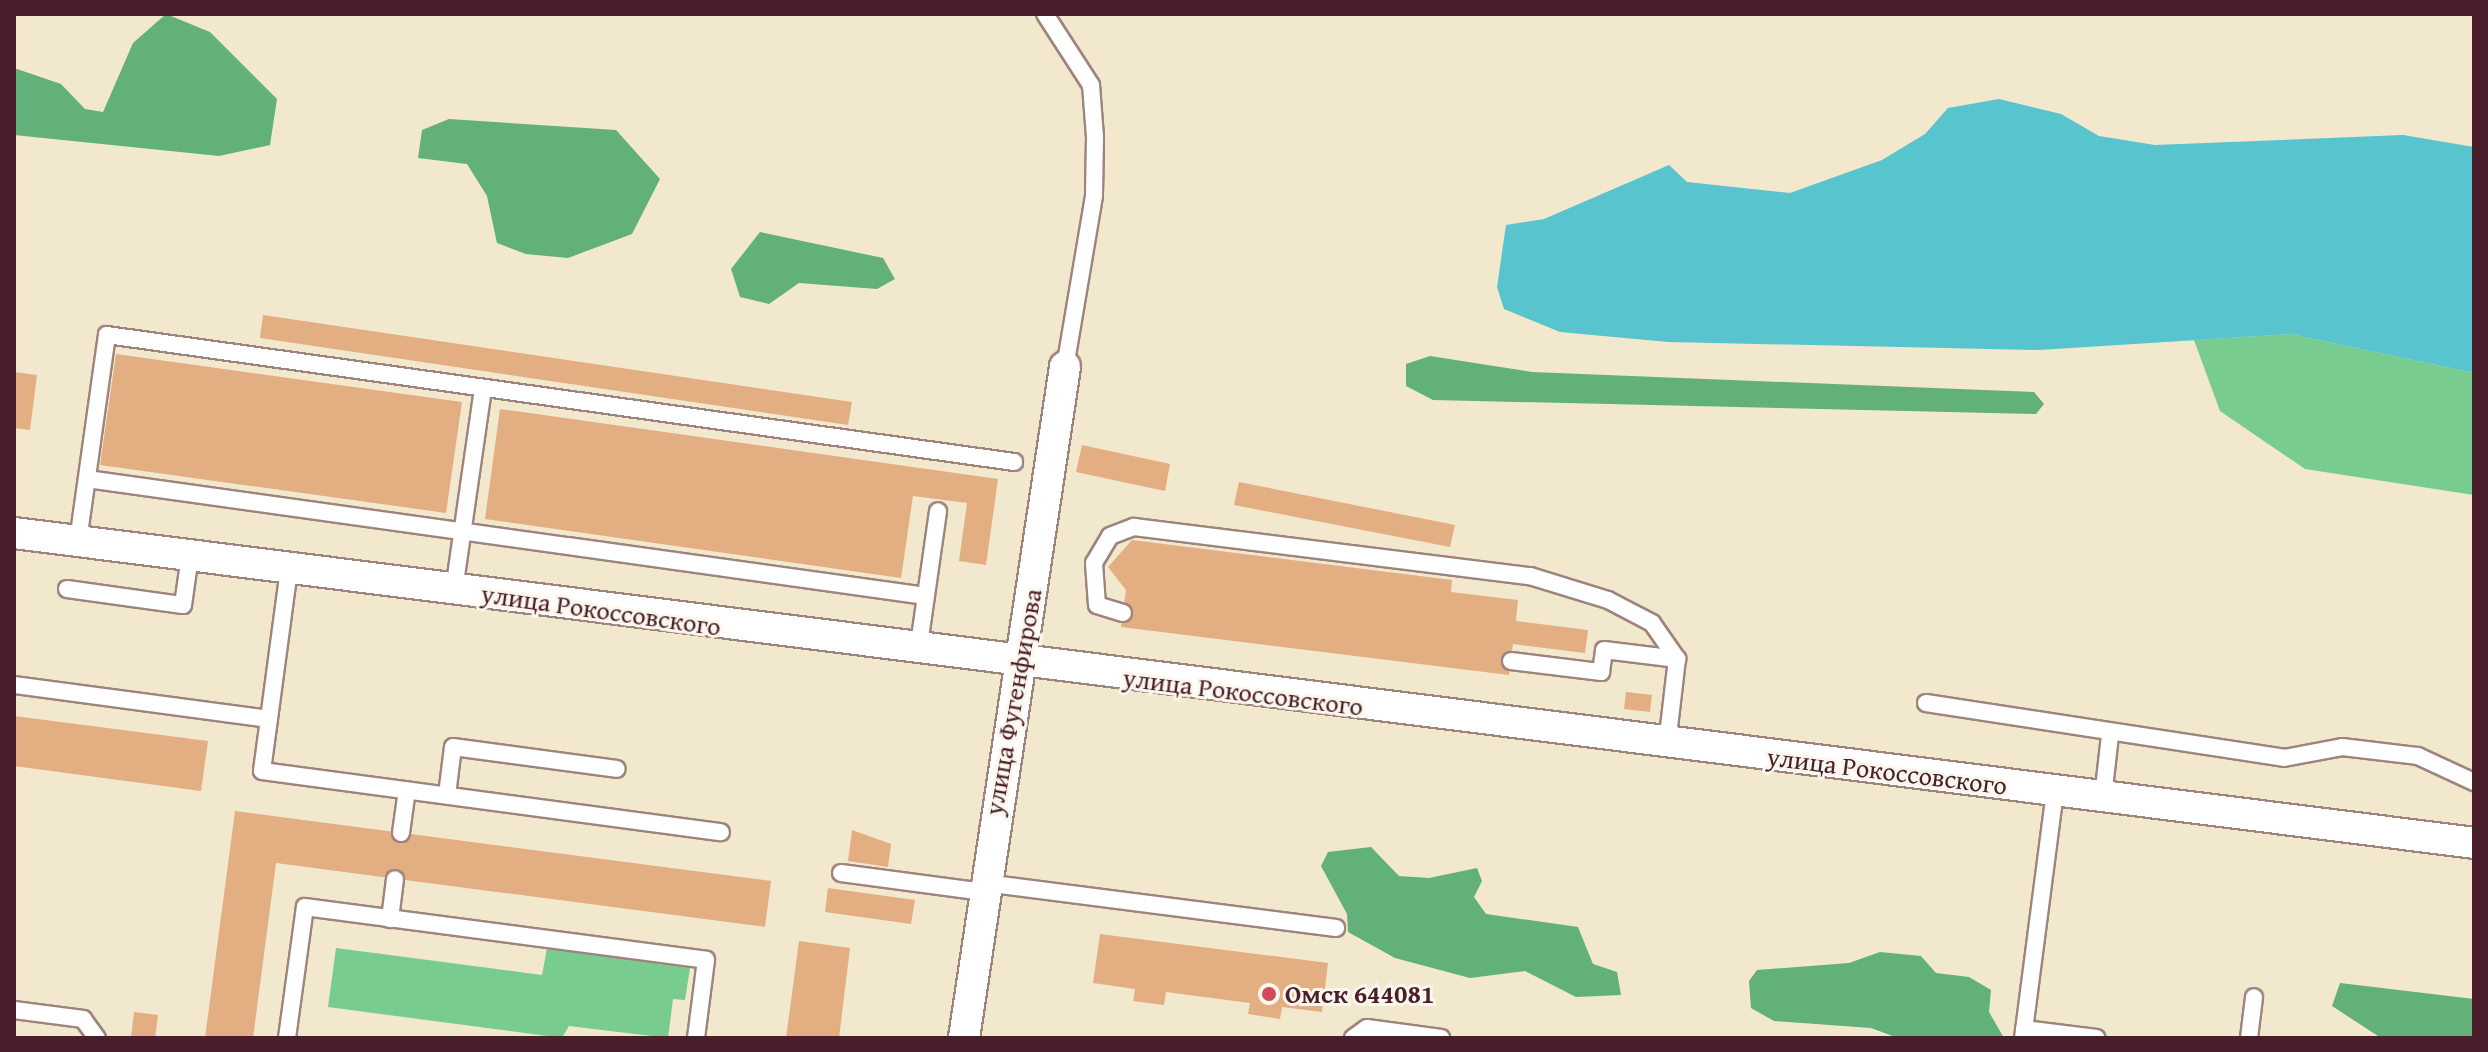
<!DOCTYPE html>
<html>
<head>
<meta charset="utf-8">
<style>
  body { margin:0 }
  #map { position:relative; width:2488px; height:1052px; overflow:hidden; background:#f1e8ce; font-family:"Gentium Book Plus",serif }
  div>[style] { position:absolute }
  .green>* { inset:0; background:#78cc8f }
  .forest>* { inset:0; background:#62b07a }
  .water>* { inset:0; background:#57c4ce }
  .building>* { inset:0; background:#e3ae82 }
  .roads { filter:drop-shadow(2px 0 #9e847c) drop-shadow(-2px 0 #9e847c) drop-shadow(0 2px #9e847c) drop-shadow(0 -2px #9e847c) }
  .service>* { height:16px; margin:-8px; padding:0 8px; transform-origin:8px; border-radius:8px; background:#fff }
  .minor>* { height:30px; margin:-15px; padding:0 15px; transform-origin:15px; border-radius:15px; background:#fff }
  .dots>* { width:22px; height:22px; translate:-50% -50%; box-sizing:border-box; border:4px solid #fbf7ec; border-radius:50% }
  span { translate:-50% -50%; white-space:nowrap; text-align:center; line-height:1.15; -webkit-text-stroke:6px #fbf7ec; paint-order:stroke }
  .street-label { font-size:26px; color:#4a1f2b }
  .poi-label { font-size:26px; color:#4a1f2b; font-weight:700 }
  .left { translate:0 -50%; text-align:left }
  .frame { position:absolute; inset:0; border:16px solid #4a1f2b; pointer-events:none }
</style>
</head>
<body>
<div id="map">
  <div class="green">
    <i style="clip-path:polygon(2290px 334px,2474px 373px,2474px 495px,2305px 469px,2220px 411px,2194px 340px)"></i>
    <i style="clip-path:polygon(336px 948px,542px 975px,547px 948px,690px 968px,685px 1000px,673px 999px,668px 1038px,569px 1026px,562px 1038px,328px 1007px)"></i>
  </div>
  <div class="forest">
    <i style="clip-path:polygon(166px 14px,210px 32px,277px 99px,270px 145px,219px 156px,14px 135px,14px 68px,61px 84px,85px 109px,103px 112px,133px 43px)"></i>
    <i style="clip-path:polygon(449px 119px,616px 130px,660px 179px,632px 234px,568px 258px,526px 254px,497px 243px,487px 196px,467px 164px,418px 158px,422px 130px)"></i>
    <i style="clip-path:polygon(760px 232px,883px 258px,895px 279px,877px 289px,799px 283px,769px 304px,740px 297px,731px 269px)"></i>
    <i style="clip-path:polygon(1430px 356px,1532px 372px,2034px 392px,2044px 404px,2036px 414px,1433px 400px,1406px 386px,1406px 364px)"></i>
    <i style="clip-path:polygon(1371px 847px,1399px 876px,1429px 878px,1477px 868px,1482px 881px,1474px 897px,1486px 914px,1578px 927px,1593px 964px,1617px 972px,1621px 995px,1576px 997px,1525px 971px,1470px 978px,1395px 958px,1348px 932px,1347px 914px,1321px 866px,1328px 852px)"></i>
    <i style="clip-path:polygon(1880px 952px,1921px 956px,1936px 973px,1969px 977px,1991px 990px,1989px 1012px,2004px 1038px,1898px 1038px,1871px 1028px,1774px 1021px,1751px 1008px,1749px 981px,1757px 970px,1849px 963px)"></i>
    <i style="clip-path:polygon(2340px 983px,2474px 999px,2474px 1038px,2381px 1038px,2332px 1006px)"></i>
  </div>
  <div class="water">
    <i style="clip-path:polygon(1999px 99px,2061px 114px,2099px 136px,2155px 145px,2403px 135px,2474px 147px,2474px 373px,2290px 334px,2039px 350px,1668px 342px,1560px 332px,1504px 309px,1497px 287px,1506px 225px,1544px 219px,1669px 165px,1687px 182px,1790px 193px,1882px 160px,1925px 134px,1948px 108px)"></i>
  </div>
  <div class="building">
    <i style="clip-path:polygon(263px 315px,852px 402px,848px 425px,260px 338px)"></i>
    <i style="clip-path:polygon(116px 354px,462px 402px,446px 513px,100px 465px)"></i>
    <i style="clip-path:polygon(14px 372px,37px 375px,30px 430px,14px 428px)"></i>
    <i style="clip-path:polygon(500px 409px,998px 479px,986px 565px,959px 561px,967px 503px,913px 496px,901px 578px,485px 519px)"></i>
    <i style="clip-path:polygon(1082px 445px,1170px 464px,1165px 491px,1076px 472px)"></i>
    <i style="clip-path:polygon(1239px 482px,1455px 525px,1450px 547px,1234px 505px)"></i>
    <i style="clip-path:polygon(1132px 540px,1452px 580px,1451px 592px,1518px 600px,1516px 621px,1588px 630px,1585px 653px,1513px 644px,1509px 675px,1121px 627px,1126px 590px,1108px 567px)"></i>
    <i style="clip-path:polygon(1626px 692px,1652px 695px,1650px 712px,1624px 709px)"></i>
    <i style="clip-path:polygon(14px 716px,208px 741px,201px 791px,14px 766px)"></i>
    <i style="clip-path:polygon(235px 811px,771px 881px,765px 927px,276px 863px,253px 1038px,205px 1038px)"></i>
    <i style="clip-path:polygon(852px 830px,891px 844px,888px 867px,848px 861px)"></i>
    <i style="clip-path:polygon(828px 888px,915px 900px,911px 924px,825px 912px)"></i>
    <i style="clip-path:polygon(1100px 934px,1328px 963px,1322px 1012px,1282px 1007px,1280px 1019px,1248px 1014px,1250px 1003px,1166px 992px,1164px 1005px,1133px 1001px,1135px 989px,1093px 983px)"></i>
    <i style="clip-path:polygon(799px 941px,850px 948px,839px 1038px,786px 1038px)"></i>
    <i style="clip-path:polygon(134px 1012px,158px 1015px,155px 1038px,131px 1038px)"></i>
  </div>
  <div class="roads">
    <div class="service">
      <i style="left:1045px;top:14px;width:85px;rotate:57.1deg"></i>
      <i style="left:1091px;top:85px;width:52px;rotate:85.6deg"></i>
      <i style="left:1095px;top:137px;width:59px;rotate:91deg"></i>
      <i style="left:1094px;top:196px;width:173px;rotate:99.6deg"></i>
      <i style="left:87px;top:479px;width:847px;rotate:7.94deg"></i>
      <i style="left:78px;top:541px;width:208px;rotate:-82deg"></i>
      <i style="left:107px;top:335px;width:916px;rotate:7.97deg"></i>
      <i style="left:67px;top:589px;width:117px;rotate:7.9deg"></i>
      <i style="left:183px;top:605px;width:49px;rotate:-81.9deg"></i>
      <i style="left:454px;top:590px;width:204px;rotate:-81.8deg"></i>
      <i style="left:1123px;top:613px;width:27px;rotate:-163deg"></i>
      <i style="left:1097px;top:605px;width:42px;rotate:-94.1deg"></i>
      <i style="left:1094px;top:563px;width:31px;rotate:-59deg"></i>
      <i style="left:1110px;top:536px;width:26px;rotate:-21deg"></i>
      <i style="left:1134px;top:527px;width:399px;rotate:7.1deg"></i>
      <i style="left:1530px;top:576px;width:82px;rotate:17.1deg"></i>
      <i style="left:1608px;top:600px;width:50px;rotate:27.6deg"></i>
      <i style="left:1652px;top:623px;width:44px;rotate:55.2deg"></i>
      <i style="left:918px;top:652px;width:142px;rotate:-81.9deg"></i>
      <i style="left:1511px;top:661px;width:91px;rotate:7deg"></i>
      <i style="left:1601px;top:672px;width:22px;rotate:-82deg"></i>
      <i style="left:1604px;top:650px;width:74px;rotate:7deg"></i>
      <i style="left:1677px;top:659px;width:86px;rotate:96.7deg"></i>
      <i style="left:14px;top:685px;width:257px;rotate:7.6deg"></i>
      <i style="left:269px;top:719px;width:151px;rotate:-82.4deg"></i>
      <i style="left:1926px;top:703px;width:362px;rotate:8.7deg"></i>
      <i style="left:2284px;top:758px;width:59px;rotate:-10.7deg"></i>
      <i style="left:2342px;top:747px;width:77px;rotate:6.8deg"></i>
      <i style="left:2418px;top:756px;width:62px;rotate:24.9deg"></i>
      <i style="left:269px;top:719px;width:52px;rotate:97.7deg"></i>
      <i style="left:262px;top:771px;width:463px;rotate:7.6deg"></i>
      <i style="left:447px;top:795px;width:48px;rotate:-82.9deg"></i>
      <i style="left:453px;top:747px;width:165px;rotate:7.6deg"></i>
      <i style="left:2103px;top:797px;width:61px;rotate:-83.5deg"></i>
      <i style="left:401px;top:833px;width:43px;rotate:-82.1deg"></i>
      <i style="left:841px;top:873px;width:144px;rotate:7.6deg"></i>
      <i style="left:985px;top:883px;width:354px;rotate:7.3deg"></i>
      <i style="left:390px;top:919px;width:40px;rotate:-82.9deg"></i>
      <i style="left:14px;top:1010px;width:70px;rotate:7.4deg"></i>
      <i style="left:83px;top:1019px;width:24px;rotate:54deg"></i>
      <i style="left:2024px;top:1029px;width:73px;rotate:7.1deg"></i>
      <i style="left:287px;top:1038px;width:132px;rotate:-82.2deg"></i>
      <i style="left:305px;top:907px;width:404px;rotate:7.5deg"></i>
      <i style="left:706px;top:960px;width:79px;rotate:97.3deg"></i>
      <i style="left:1353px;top:1038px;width:17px;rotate:-36deg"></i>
      <i style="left:1367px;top:1028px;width:75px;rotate:7.7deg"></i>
      <i style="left:2023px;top:1038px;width:249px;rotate:-82.6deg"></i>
      <i style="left:2249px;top:1038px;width:41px;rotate:-83deg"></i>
    </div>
    <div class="minor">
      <i style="left:14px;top:533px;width:2479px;rotate:7.18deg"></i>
      <i style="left:964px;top:1038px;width:679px;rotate:-81.44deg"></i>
    </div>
  </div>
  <div class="dots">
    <i style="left:1269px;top:994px;background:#d1495b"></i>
  </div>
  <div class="street-label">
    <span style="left:601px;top:610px;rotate:8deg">улица Рокоссовского</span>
    <span style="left:1243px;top:692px;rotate:7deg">улица Рокоссовского</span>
    <span style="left:1013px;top:702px;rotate:-80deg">улица Фугенфирова</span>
    <span style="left:1887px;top:771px;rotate:7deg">улица Рокоссовского</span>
  </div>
  <div class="poi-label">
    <span class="left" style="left:1285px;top:994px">Омск 644081</span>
  </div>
  <div class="frame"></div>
</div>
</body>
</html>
